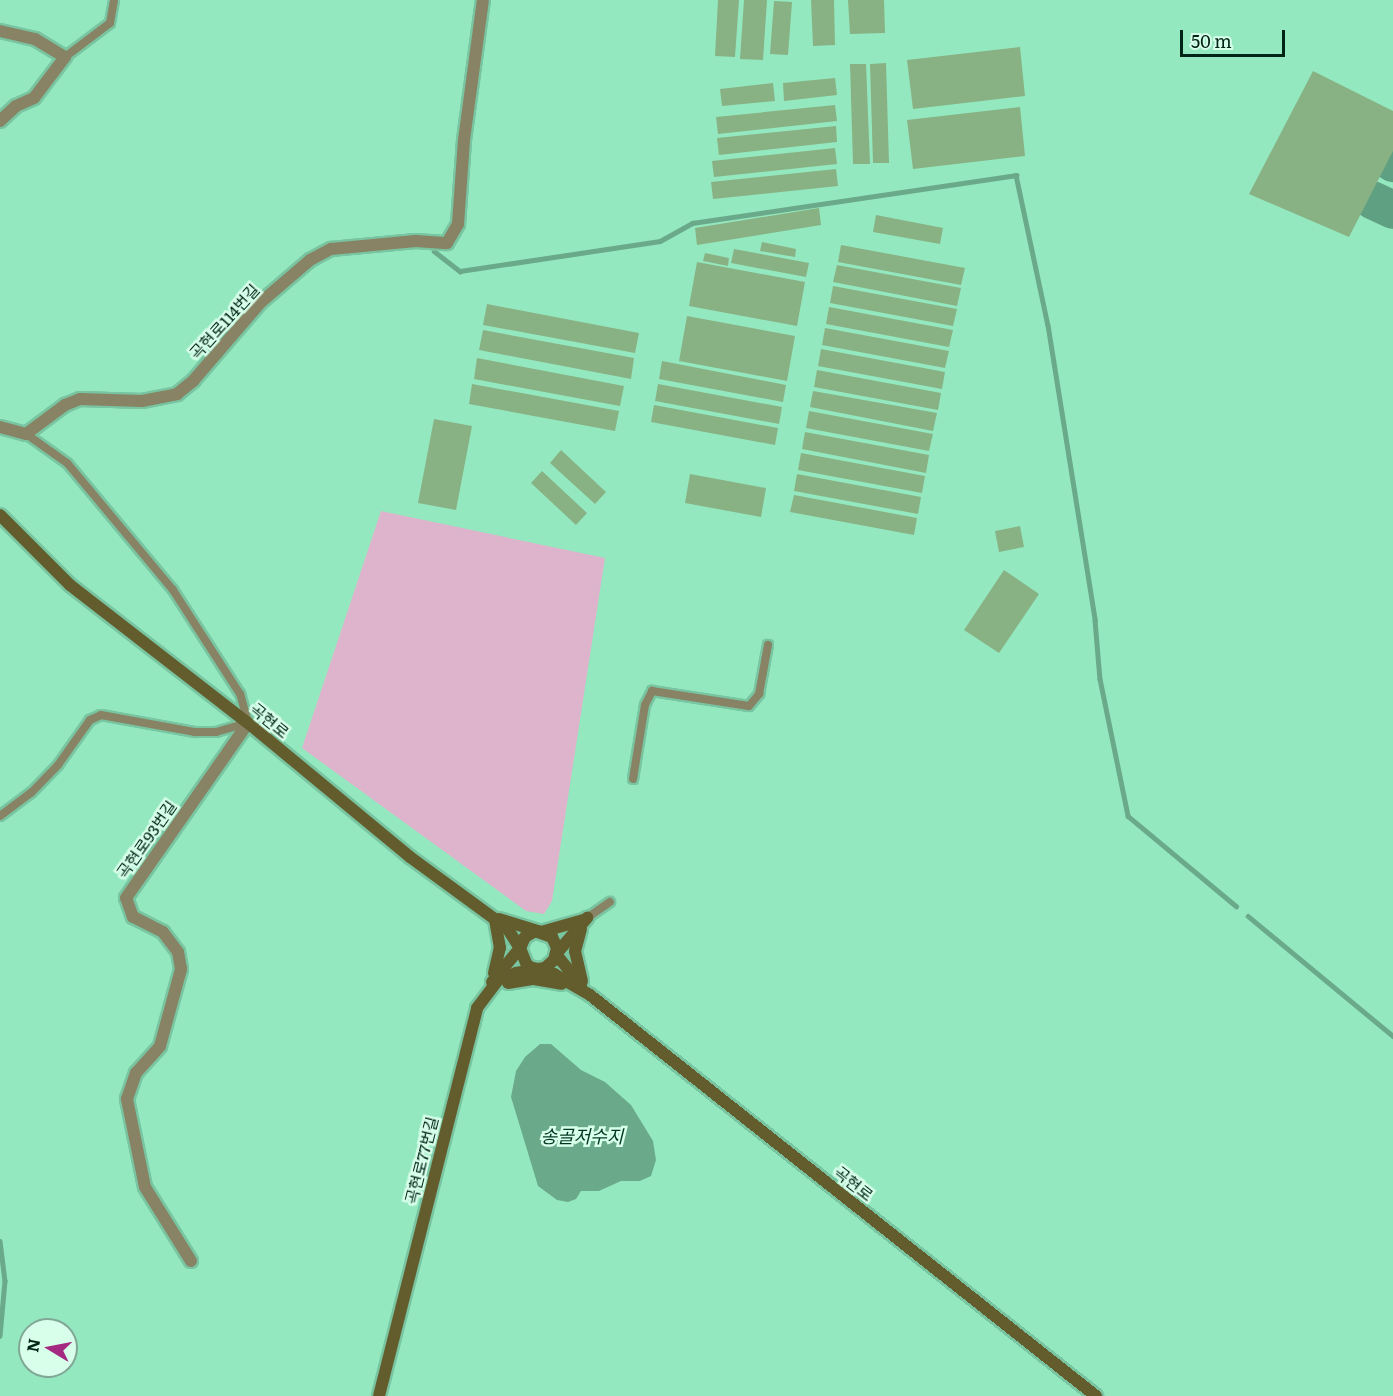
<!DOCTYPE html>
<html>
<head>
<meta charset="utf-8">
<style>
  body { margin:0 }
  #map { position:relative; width:1393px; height:1396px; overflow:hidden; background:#94e8bf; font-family:Literata,"Noto Sans KR",serif }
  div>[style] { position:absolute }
  .green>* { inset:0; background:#ddb4cc }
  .water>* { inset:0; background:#6aaa8b }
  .stream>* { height:4.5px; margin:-2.25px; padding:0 2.25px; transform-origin:2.25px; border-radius:2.25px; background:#6aaa8b }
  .taxiway>* { height:38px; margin:-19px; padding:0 19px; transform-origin:19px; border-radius:19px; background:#5ea081 }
  .building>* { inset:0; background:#88b284 }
  .roads { filter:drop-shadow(2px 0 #79c5a1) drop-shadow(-2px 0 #79c5a1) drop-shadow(0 2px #79c5a1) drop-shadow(0 -2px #79c5a1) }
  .lane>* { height:8px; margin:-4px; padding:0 4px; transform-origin:4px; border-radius:4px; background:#878364 }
  .street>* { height:12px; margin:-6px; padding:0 6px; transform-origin:6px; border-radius:6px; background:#878364 }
  .secondary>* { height:12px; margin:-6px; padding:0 6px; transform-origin:6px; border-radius:6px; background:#635d2d }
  span { translate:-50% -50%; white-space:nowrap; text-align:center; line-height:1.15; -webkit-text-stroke:5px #d7ffea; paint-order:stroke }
  .street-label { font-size:16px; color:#002416 }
  .water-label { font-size:18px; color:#003622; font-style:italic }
  .north { position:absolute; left:18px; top:1318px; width:60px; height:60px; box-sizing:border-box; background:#d7ffea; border:2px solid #81a795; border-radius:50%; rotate:280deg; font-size:16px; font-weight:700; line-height:24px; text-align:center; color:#002416 }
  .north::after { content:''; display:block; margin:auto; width:21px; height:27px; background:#a32a80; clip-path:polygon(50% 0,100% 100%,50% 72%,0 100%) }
  .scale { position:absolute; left:1180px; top:30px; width:105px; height:27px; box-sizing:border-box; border:3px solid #002416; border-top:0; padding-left:8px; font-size:18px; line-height:21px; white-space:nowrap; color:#002416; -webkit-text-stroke:4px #d7ffea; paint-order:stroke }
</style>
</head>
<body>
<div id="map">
  <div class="green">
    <i style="clip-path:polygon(381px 511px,605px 558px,552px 901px,544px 914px,526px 911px,302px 748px)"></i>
  </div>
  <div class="water">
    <i style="clip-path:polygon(540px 1044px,551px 1044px,581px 1070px,605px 1082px,631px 1105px,653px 1141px,656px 1160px,651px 1176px,640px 1181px,621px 1181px,599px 1191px,581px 1191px,576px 1199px,568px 1202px,557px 1200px,538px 1186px,511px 1097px,516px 1071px,525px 1057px)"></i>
  </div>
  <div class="stream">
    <i style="left:434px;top:251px;width:33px;rotate:38deg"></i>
    <i style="left:460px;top:271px;width:202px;rotate:-8.5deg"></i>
    <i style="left:660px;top:241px;width:37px;rotate:-29deg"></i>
    <i style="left:692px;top:223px;width:328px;rotate:-8.4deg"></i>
    <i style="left:1016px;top:175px;width:153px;rotate:78deg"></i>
    <i style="left:1048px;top:325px;width:299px;rotate:80.9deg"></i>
    <i style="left:1095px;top:620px;width:59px;rotate:85.2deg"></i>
    <i style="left:1100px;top:679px;width:140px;rotate:78.4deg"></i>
    <i style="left:1128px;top:816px;width:141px;rotate:39.8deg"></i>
    <i style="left:1248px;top:916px;width:188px;rotate:39.6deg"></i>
    <i style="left:0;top:1241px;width:40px;rotate:82.9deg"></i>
    <i style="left:5px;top:1281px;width:55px;rotate:95.2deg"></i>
  </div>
  <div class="taxiway">
    <i style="left:1390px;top:161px;width:4px;rotate:34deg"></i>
    <i style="left:1372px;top:200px;width:23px;rotate:25deg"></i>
  </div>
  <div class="building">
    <i style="clip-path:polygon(718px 0,739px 0,735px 57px,715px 56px)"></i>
    <i style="clip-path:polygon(744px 0,767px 0,763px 60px,740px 59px)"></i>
    <i style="clip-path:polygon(811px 0,834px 0,835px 45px,813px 46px)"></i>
    <i style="clip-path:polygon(848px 0,884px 0,885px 33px,850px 34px)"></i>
    <i style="clip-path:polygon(774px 1px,792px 2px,788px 55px,770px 54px)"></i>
    <i style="clip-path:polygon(1020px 47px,1025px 96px,913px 109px,907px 60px)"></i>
    <i style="clip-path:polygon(886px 63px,889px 163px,873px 163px,870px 64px)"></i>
    <i style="clip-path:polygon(850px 64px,866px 64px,870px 164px,853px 164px)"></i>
    <i style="clip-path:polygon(1313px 71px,1393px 111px,1393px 151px,1349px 237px,1249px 194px)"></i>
    <i style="clip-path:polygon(835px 78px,837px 95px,784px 101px,783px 83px)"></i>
    <i style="clip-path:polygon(773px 83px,775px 101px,722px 106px,720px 89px)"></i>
    <i style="clip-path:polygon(835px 105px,837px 121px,718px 134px,716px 117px)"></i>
    <i style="clip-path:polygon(1020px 107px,1025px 156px,913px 169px,907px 120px)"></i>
    <i style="clip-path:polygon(836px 126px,837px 142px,719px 155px,717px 138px)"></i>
    <i style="clip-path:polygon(835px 148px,837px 164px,714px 177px,712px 161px)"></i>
    <i style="clip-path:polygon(836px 169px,838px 186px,713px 199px,711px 182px)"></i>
    <i style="clip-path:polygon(819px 208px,821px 225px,697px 245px,695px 228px)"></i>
    <i style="clip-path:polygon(876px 215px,943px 228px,940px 244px,873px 232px)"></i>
    <i style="clip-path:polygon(762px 242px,796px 249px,795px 257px,760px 251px)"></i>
    <i style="clip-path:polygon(841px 245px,965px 268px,961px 285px,838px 262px)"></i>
    <i style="clip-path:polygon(734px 249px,809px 263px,806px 277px,731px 263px)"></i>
    <i style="clip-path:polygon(705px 253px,729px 258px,728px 266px,703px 261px)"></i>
    <i style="clip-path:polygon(697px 262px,805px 282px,797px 326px,689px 306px)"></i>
    <i style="clip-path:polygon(837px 265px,961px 288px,957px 306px,833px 282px)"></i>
    <i style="clip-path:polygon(833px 286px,957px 309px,953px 326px,830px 303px)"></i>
    <i style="clip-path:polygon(487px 304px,639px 333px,635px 353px,483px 325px)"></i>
    <i style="clip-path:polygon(829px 307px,953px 330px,949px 347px,826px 324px)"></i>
    <i style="clip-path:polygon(687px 316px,795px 336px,787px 381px,679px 361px)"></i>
    <i style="clip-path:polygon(825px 328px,949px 351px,945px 368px,822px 345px)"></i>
    <i style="clip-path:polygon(483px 330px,634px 358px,631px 379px,479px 350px)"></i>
    <i style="clip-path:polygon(821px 349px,945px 372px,942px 389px,818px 366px)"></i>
    <i style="clip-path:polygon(477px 358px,624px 386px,620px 406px,474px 379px)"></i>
    <i style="clip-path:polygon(662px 361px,786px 385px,783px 402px,659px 379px)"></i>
    <i style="clip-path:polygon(817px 370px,941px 393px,938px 410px,814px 387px)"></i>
    <i style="clip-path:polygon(472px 384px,619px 411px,615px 431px,469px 404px)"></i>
    <i style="clip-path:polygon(658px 384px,782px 407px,779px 424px,655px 401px)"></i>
    <i style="clip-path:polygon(813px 391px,937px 413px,933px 431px,810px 407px)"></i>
    <i style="clip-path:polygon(654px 405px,778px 428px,775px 445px,651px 422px)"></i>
    <i style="clip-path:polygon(809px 411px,933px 434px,929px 451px,806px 428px)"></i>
    <i style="clip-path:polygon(434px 419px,472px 426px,456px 510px,418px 503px)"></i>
    <i style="clip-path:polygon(805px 432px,929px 455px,926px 473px,802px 449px)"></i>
    <i style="clip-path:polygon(561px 450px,606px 492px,595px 504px,550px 463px)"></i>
    <i style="clip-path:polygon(801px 453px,925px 476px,922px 493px,798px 470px)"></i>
    <i style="clip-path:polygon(542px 471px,587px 513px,576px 525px,531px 483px)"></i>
    <i style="clip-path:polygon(690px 474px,766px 488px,761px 517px,685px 503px)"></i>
    <i style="clip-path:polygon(797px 474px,921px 497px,918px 514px,794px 491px)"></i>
    <i style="clip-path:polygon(794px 495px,917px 518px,914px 535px,790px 512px)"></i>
    <i style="clip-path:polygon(1020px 526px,1024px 547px,999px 552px,995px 531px)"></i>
    <i style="clip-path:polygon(1004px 570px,1039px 594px,999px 653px,964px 630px)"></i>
  </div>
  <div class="roads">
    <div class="lane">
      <i style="left:65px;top:57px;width:56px;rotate:-37.1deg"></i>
      <i style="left:110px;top:23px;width:23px;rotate:-80deg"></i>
      <i style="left:633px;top:779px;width:75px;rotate:-80.8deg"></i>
      <i style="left:645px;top:705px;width:16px;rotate:-63deg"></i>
      <i style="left:652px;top:691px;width:98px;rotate:8.8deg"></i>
      <i style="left:749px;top:706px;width:16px;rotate:-50deg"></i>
      <i style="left:759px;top:694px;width:50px;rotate:-79.6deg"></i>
      <i style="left:0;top:816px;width:39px;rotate:-37deg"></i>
      <i style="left:31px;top:793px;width:39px;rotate:-46deg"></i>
      <i style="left:58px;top:765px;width:55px;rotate:-54.6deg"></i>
      <i style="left:90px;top:720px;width:12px;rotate:-24deg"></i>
      <i style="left:101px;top:715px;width:96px;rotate:10.3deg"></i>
      <i style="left:195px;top:732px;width:21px"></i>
      <i style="left:216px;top:732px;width:33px;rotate:-16deg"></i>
      <i style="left:248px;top:723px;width:30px;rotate:-105deg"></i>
      <i style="left:240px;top:694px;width:124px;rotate:-122.8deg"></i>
      <i style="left:173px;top:590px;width:165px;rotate:-129.8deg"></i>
      <i style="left:67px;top:463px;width:50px;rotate:-144.7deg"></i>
      <i style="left:587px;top:918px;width:28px;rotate:-35deg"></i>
    </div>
    <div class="street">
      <i style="left:0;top:31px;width:36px;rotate:13deg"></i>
      <i style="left:35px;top:39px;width:35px;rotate:31deg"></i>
      <i style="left:65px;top:57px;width:51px;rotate:127.1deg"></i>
      <i style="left:34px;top:98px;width:20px;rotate:156deg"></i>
      <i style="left:16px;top:106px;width:22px;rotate:137deg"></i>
      <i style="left:0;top:427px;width:27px;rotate:15deg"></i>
      <i style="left:26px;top:434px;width:49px;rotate:-36.6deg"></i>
      <i style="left:65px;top:405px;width:16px;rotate:-22deg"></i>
      <i style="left:80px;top:399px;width:62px;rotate:1.8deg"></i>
      <i style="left:142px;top:401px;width:36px;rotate:-11deg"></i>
      <i style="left:177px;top:394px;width:21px;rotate:-39deg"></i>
      <i style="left:193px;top:381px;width:103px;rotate:-49.3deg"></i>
      <i style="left:260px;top:303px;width:66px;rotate:-40.7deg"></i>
      <i style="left:310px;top:260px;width:24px;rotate:-28deg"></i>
      <i style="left:331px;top:249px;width:85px;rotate:-5.4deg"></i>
      <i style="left:416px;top:241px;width:31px;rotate:4deg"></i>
      <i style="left:447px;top:243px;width:22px;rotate:-60deg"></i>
      <i style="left:458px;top:224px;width:84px;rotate:-85.9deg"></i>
      <i style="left:464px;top:140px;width:141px;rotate:-82.3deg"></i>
      <i style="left:191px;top:1261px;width:87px;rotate:-121.9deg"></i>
      <i style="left:145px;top:1187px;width:90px;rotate:-101.6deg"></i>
      <i style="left:127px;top:1099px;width:28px;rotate:-71deg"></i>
      <i style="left:136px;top:1073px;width:36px;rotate:-48deg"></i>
      <i style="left:160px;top:1046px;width:80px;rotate:-74.7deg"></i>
      <i style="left:181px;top:969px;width:17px;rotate:-100deg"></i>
      <i style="left:178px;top:952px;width:25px;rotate:-127deg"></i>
      <i style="left:163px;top:932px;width:34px;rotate:-153deg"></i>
      <i style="left:133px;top:917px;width:20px;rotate:-110deg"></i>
      <i style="left:126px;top:898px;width:213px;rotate:-55.1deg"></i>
    </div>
    <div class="secondary">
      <i style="left:0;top:515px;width:99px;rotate:45deg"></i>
      <i style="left:70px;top:585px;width:225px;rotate:37.8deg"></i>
      <i style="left:248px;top:723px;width:210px;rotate:39.6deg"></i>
      <i style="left:410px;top:857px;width:120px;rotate:36.2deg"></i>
      <i style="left:507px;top:928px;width:24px;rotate:57deg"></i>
      <i style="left:520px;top:948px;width:44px;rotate:129.5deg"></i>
      <i style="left:499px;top:919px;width:44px;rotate:17.2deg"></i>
      <i style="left:541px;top:932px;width:44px;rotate:-15.9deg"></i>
      <i style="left:581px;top:929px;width:23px;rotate:105deg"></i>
      <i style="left:575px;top:951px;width:31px;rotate:77deg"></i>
      <i style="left:494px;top:973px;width:26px;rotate:-77deg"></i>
      <i style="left:500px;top:948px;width:28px;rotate:-100deg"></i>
      <i style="left:508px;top:983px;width:26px;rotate:-9deg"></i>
      <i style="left:534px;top:979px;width:28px;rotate:10deg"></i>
      <i style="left:581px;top:985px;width:40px;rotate:-129deg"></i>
      <i style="left:556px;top:954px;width:48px;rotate:-49.3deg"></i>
      <i style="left:379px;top:1396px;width:400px;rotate:-75.8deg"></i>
      <i style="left:477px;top:1008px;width:36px;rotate:-53deg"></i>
      <i style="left:499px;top:979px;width:18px;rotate:-19deg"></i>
      <i style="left:516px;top:973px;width:22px;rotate:-10deg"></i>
      <i style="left:538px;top:969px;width:7px;rotate:-8deg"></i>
      <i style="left:545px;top:968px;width:12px;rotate:-42deg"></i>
      <i style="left:554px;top:960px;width:12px;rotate:-76deg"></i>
      <i style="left:557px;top:948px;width:12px;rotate:-114deg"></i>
      <i style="left:552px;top:937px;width:18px;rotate:-161deg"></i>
      <i style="left:535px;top:931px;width:12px;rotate:149deg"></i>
      <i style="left:525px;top:937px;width:12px;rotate:114deg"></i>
      <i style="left:520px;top:948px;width:18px;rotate:68deg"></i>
      <i style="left:527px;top:965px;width:6px;rotate:31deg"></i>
      <i style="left:532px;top:968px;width:6px;rotate:9deg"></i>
      <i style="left:538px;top:969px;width:17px;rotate:17deg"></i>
      <i style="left:554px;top:974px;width:42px;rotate:30.3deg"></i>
      <i style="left:590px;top:995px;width:646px;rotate:38.4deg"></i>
    </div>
  </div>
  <div class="street-label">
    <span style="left:224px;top:321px;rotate:-48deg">곡현로114번길</span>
    <span style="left:270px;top:720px;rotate:39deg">곡현로</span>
    <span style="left:146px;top:839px;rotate:-55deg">곡현로93번길</span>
    <span style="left:421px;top:1160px;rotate:-76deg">곡현로77번길</span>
    <span style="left:854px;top:1183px;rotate:38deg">곡현로</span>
  </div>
  <div class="water-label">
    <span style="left:582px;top:1136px">송골저수지</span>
  </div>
  <div class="north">N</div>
  <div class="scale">50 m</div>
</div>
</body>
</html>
